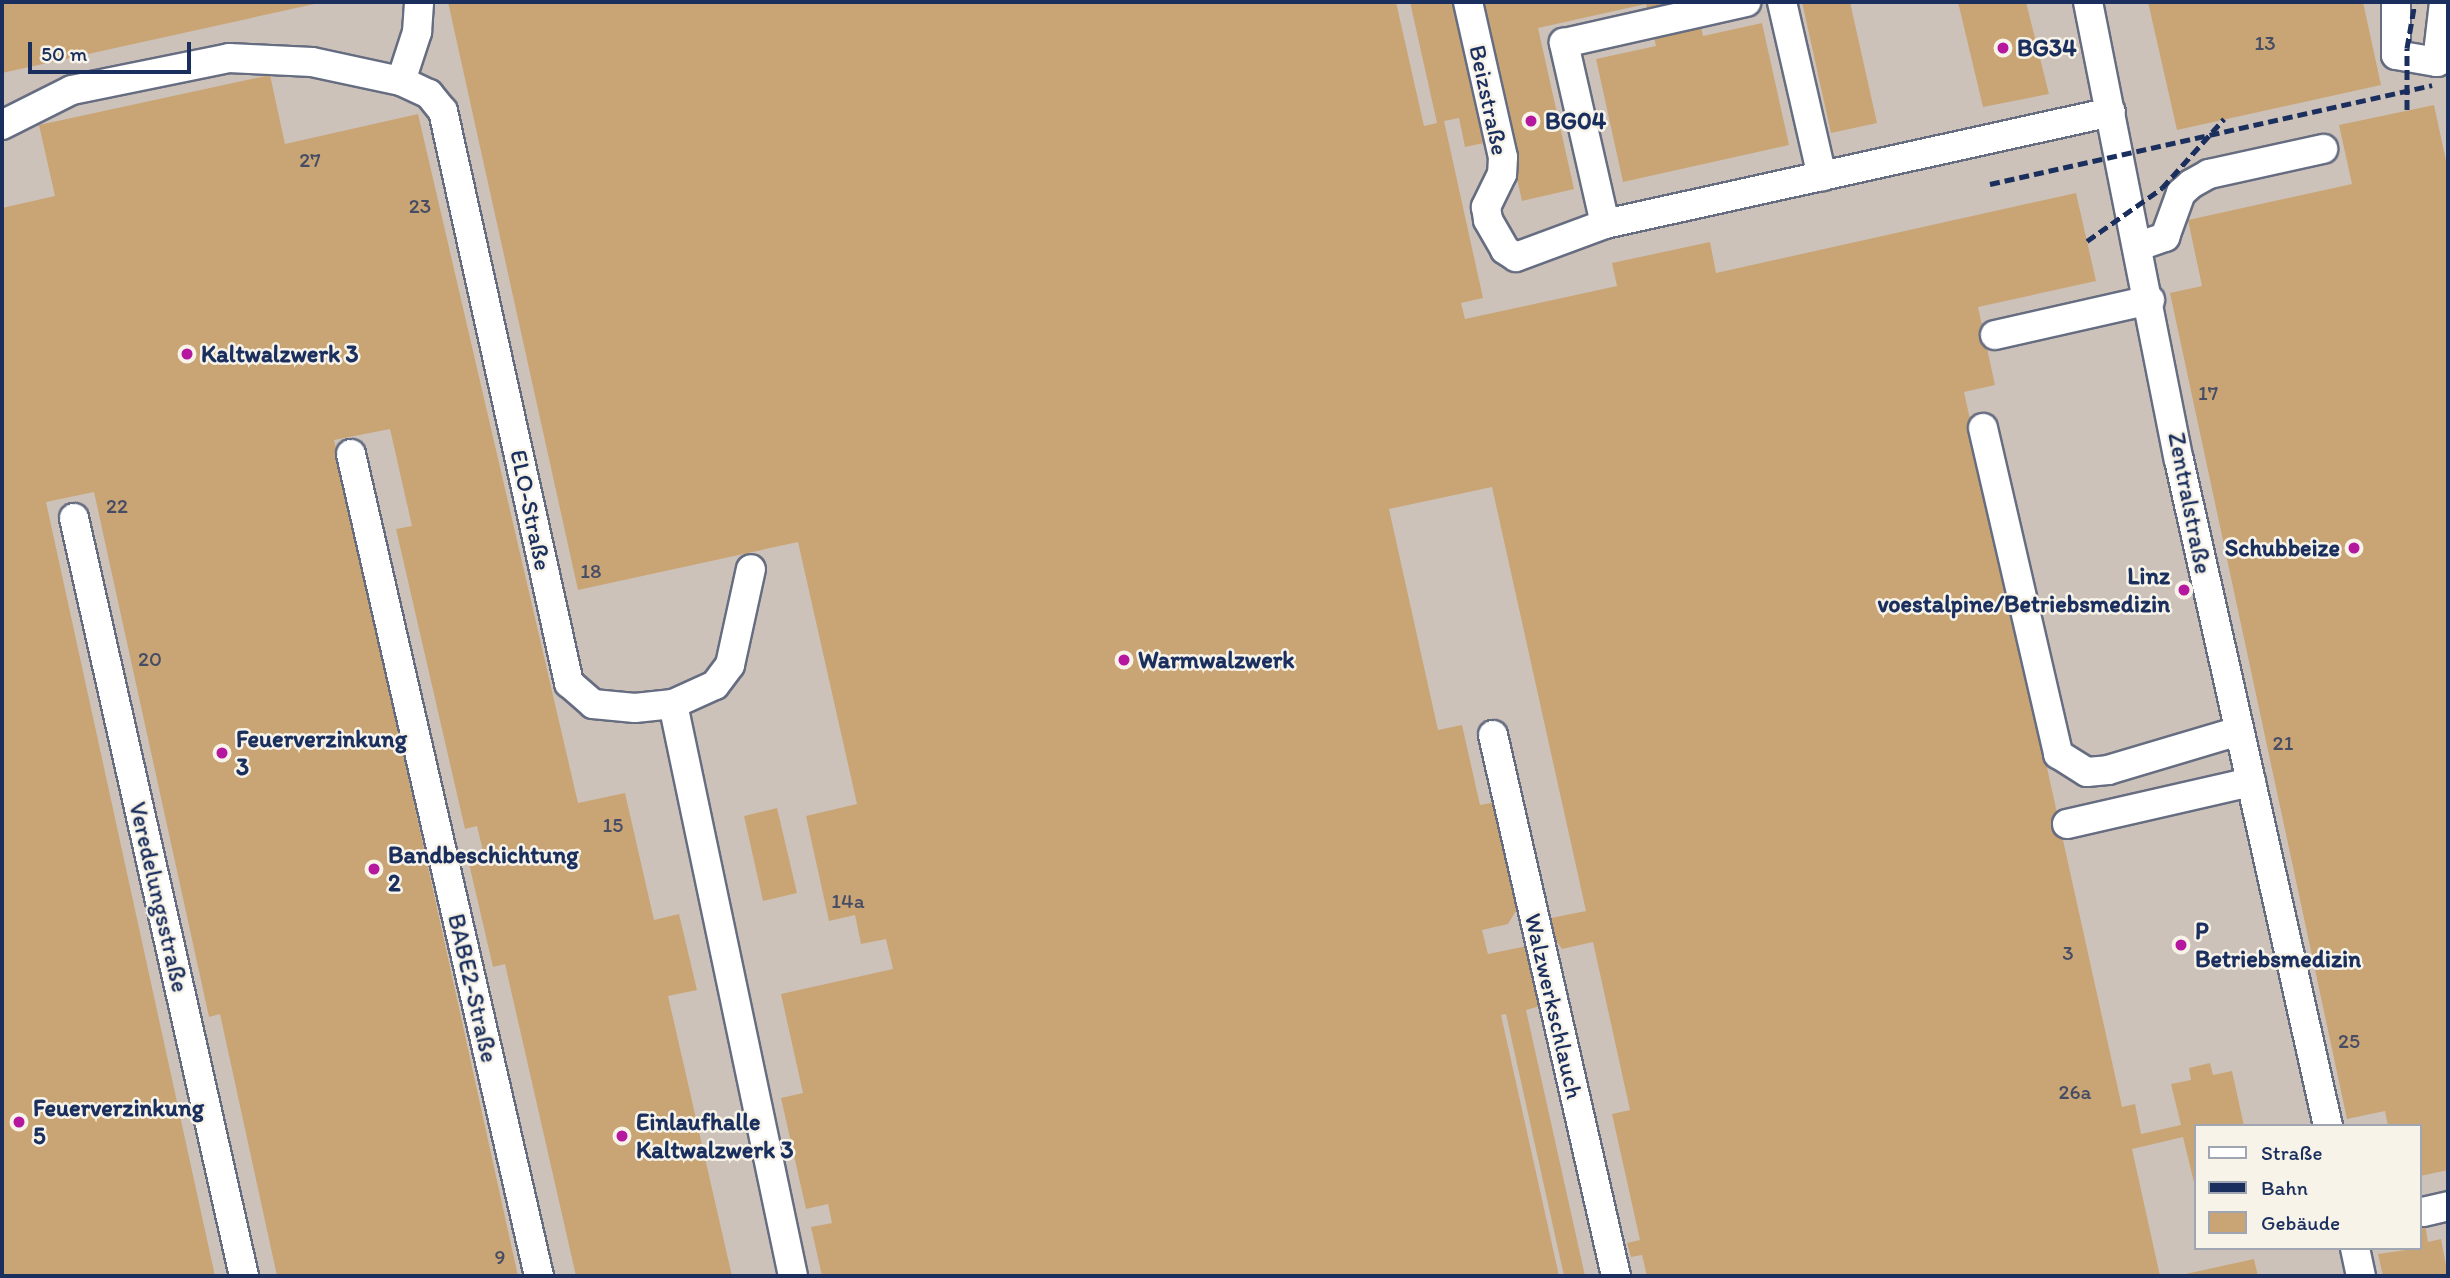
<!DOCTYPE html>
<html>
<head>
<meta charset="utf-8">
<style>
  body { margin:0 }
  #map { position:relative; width:2450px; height:1278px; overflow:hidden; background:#f1dfc1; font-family:Itim,sans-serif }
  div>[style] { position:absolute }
  .industrial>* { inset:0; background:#cdc2b9 }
  .building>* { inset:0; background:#c9a576 }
  .roads { filter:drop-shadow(2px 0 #666d81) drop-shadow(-2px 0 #666d81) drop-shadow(0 2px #666d81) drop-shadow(0 -2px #666d81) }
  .minor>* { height:28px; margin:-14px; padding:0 14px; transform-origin:14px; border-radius:14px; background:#fff }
  .rail>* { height:5px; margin-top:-2.5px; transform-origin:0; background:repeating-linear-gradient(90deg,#1b2f5e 0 10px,transparent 0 15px) }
  .dots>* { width:19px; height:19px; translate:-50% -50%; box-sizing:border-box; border:4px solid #f7f3e8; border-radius:50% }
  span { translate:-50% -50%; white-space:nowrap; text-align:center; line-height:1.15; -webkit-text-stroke:5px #f7f3e8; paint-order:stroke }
  .number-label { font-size:21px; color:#464c64 }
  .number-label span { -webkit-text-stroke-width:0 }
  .poi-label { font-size:24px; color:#1b2f5e; font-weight:700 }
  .left { translate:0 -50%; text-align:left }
  .right { translate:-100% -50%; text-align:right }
  .street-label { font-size:24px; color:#1b2f5e }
  .frame { position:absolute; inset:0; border:4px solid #1b2f5e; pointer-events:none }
  .legend { position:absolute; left:2194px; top:1124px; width:228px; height:126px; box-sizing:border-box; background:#f7f3e8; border:2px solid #9fa5b1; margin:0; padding:9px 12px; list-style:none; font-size:21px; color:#1b2f5e }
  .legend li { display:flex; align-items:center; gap:14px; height:35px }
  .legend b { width:35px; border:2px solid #9fa5b1 }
  .scale { position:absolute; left:28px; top:42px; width:163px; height:32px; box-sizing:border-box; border:4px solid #1b2f5e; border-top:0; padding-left:9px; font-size:21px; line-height:24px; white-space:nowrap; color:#1b2f5e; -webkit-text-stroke:5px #f7f3e8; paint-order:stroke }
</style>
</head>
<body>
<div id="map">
  <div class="industrial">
    <i style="clip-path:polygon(evenodd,2px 2px,2448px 2px,2448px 1276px,2px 1276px,2px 2px,2196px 1126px,2420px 1126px,2420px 1248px,2196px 1248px,2196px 1126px)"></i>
  </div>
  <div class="building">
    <i style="clip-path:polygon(2px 2px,319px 2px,319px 3px,2px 73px)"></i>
    <i style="clip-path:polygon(448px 2px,1396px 2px,1424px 126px,1437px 123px,1410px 2px,1696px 2px,1703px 36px,1762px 23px,1789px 145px,1623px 182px,1596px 59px,1656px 46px,1646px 4px,1538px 28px,1574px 189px,1522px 201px,1489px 53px,1489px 142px,1465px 147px,1459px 118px,1444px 121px,1483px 298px,1461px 303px,1465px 319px,1617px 286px,1612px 263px,1710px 242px,1716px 273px,2076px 193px,2096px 281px,1978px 307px,1995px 385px,1964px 392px,2122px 1107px,2135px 1104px,2141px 1134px,2181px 1125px,2171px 1084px,2191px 1080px,2189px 1068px,2210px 1063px,2213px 1075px,2232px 1071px,2244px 1126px,2196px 1126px,2196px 1191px,2183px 1137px,2132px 1149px,2160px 1276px,1647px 1276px,1642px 1255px,1631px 1257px,1627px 1243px,1640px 1240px,1612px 1114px,1630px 1110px,1593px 942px,1562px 949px,1541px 920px,1586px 911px,1492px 487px,1389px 509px,1438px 730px,1462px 725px,1480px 805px,1496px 802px,1519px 906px,1508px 924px,1482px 930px,1488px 954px,1527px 946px,1540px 1006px,1526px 1010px,1585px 1276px,1564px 1276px,1506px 1014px,1501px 1015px,1559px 1276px,822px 1276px,811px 1227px,832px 1223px,828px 1204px,806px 1209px,781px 1098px,803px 1093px,781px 994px,893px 969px,886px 939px,861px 944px,855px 915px,829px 921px,806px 816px,857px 804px,798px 542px,578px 590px)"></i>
    <i style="clip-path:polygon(1802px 2px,1850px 2px,1877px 123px,1831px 133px)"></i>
    <i style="clip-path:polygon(1958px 2px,2026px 2px,2049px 94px,1983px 107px)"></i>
    <i style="clip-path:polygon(2148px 2px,2363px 2px,2381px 85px,2177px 130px)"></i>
    <i style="clip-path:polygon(270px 75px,285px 144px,418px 114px,578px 803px,625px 793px,654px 920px,679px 914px,697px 990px,668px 996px,732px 1276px,576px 1276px,505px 964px,493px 967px,467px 855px,483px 851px,477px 826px,465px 829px,396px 529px,412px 526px,390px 429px,334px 440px,518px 1276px,277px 1276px,220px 1014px,209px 1017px,94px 492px,46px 502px,215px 1276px,2px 1276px,2px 208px,55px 196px,39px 125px)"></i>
    <i style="clip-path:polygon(2434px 105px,2448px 170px,2448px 1170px,2420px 1176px,2420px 1126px,2388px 1126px,2385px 1111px,2347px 1119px,2170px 293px,2202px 286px,2188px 220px,2352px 184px,2339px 125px)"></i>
    <i style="clip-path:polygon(777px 808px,797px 893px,763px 901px,744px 816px)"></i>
    <i style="clip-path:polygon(2422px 1206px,2428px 1242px,2441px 1239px,2448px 1276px,2383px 1276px,2378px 1254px,2420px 1248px)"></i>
    <i style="clip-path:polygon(2254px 1259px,2258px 1276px,2181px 1276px,2181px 1275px)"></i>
  </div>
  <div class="roads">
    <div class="minor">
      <i style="left:1468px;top:2px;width:159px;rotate:77.3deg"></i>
      <i style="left:1503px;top:157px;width:17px;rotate:93deg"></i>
      <i style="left:1502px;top:174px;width:37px;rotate:116deg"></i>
      <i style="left:1486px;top:207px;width:13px;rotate:81deg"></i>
      <i style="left:1488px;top:220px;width:34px;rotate:60deg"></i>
      <i style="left:1505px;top:250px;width:13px;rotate:32deg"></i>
      <i style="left:1516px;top:257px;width:95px;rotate:-20.3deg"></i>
      <i style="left:1605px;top:224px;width:518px;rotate:-12.48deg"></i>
      <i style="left:1782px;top:2px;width:179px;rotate:77.1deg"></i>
      <i style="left:2088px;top:2px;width:467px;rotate:78.8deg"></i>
      <i style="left:2179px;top:460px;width:682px;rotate:77.39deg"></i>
      <i style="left:2396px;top:2px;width:53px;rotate:90deg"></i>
      <i style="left:2396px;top:55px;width:42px;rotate:9.7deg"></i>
      <i style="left:2437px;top:62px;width:60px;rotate:-83.3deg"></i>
      <i style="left:401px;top:81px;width:52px;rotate:-71.9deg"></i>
      <i style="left:417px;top:32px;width:30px;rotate:-86deg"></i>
      <i style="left:2px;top:125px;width:78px;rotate:-26.6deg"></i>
      <i style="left:72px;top:90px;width:160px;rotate:-11.5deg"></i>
      <i style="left:229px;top:58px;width:83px;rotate:2.8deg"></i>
      <i style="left:312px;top:62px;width:91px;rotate:12.1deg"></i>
      <i style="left:401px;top:81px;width:31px;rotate:25deg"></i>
      <i style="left:429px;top:94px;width:22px;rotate:51deg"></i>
      <i style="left:443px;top:111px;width:586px;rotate:77.58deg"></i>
      <i style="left:569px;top:683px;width:32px;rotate:41deg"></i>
      <i style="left:593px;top:704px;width:42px;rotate:5.4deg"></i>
      <i style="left:635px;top:708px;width:38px;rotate:-6deg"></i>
      <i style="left:673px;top:704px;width:584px;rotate:78.15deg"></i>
      <i style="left:1605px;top:224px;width:186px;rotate:-102.8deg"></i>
      <i style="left:1564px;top:43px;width:187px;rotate:-12.7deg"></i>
      <i style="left:2139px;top:246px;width:28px;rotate:-19deg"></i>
      <i style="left:2165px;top:237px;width:47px;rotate:-70deg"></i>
      <i style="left:2181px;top:193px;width:13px;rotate:-42deg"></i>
      <i style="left:2191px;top:184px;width:21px;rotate:-29deg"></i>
      <i style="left:2209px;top:174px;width:117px;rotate:-12.4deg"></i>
      <i style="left:1995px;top:335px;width:159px;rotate:-12.7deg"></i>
      <i style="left:1983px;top:428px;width:335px;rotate:77deg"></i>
      <i style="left:2058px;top:754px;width:34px;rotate:32deg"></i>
      <i style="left:2087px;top:772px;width:21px;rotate:-5deg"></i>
      <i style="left:2108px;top:770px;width:137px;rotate:-16.6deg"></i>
      <i style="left:351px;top:454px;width:843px;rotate:77.12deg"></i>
      <i style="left:74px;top:518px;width:777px;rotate:77.36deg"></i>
      <i style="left:673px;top:704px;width:46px;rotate:-24.3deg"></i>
      <i style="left:715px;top:685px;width:25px;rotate:-53deg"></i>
      <i style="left:730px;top:665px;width:98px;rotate:-77.7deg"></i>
      <i style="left:1493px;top:735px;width:555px;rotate:77.19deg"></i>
      <i style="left:2067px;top:824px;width:189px;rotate:-12.9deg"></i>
      <i style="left:2423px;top:1212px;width:26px;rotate:-13deg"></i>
      <i style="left:2355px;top:1248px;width:29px;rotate:78deg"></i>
    </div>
  </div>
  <div class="rail">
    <i style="left:2407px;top:110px;width:62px;rotate:-90deg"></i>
    <i style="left:2407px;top:48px;width:47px;rotate:-80.1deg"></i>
    <i style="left:1990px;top:184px;width:453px;rotate:-12.6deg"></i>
    <i style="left:2087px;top:241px;width:92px;rotate:-35.2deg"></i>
    <i style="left:2162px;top:188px;width:93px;rotate:-48.1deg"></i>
  </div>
  <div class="dots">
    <i style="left:2003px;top:48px;background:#b5179e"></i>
    <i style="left:1531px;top:121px;background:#b5179e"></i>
    <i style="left:187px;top:354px;background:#b5179e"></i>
    <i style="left:2354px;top:548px;background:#b5179e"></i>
    <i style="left:2184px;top:590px;background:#b5179e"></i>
    <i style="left:1124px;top:660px;background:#b5179e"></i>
    <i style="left:222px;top:753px;background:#b5179e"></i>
    <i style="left:374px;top:869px;background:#b5179e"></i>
    <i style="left:2181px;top:945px;background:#b5179e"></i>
    <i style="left:19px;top:1122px;background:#b5179e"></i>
    <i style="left:622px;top:1136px;background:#b5179e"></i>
  </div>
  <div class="number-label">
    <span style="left:2265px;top:43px">13</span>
    <span style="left:310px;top:160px">27</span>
    <span style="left:420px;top:206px">23</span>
    <span style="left:2208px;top:393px">17</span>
    <span style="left:117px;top:506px">22</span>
    <span style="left:591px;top:571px">18</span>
    <span style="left:150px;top:659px">20</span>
    <span style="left:2283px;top:743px">21</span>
    <span style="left:613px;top:825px">15</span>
    <span style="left:848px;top:901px">14a</span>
    <span style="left:2068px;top:953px">3</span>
    <span style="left:2349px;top:1041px">25</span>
    <span style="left:2075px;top:1092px">26a</span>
    <span style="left:500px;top:1257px">9</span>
  </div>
  <div class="poi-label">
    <span class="left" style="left:2017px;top:48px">BG34</span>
    <span class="left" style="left:1545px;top:121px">BG04</span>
    <span class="left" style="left:201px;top:354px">Kaltwalzwerk 3</span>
    <span class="right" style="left:2340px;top:548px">Schubbeize</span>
    <span class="right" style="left:2170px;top:590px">Linz<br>voestalpine/Betriebsmedizin</span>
    <span class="left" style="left:1138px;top:660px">Warmwalzwerk</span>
    <span class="left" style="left:236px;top:753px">Feuerverzinkung<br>3</span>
    <span class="left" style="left:388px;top:869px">Bandbeschichtung<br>2</span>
    <span class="left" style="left:2195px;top:945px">P<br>Betriebsmedizin</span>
    <span class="left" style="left:33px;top:1122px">Feuerverzinkung<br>5</span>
    <span class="left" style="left:636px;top:1136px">Einlaufhalle<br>Kaltwalzwerk 3</span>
  </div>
  <div class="street-label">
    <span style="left:1489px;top:100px;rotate:78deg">Beizstraße</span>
    <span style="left:2190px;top:503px;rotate:79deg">Zentralstraße</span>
    <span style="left:531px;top:510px;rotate:78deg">ELO-Straße</span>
    <span style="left:159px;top:897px;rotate:77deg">Veredelungsstraße</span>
    <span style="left:473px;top:988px;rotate:77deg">BABE2-Straße</span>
    <span style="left:1554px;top:1006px;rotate:77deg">Walzwerkschlauch</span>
  </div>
  <div class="frame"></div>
  <ul class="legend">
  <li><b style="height:9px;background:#fff"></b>Straße</li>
  <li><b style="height:9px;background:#1b2f5e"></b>Bahn</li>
  <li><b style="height:19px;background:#c9a576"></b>Gebäude</li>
  </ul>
  <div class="scale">50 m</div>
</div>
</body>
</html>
